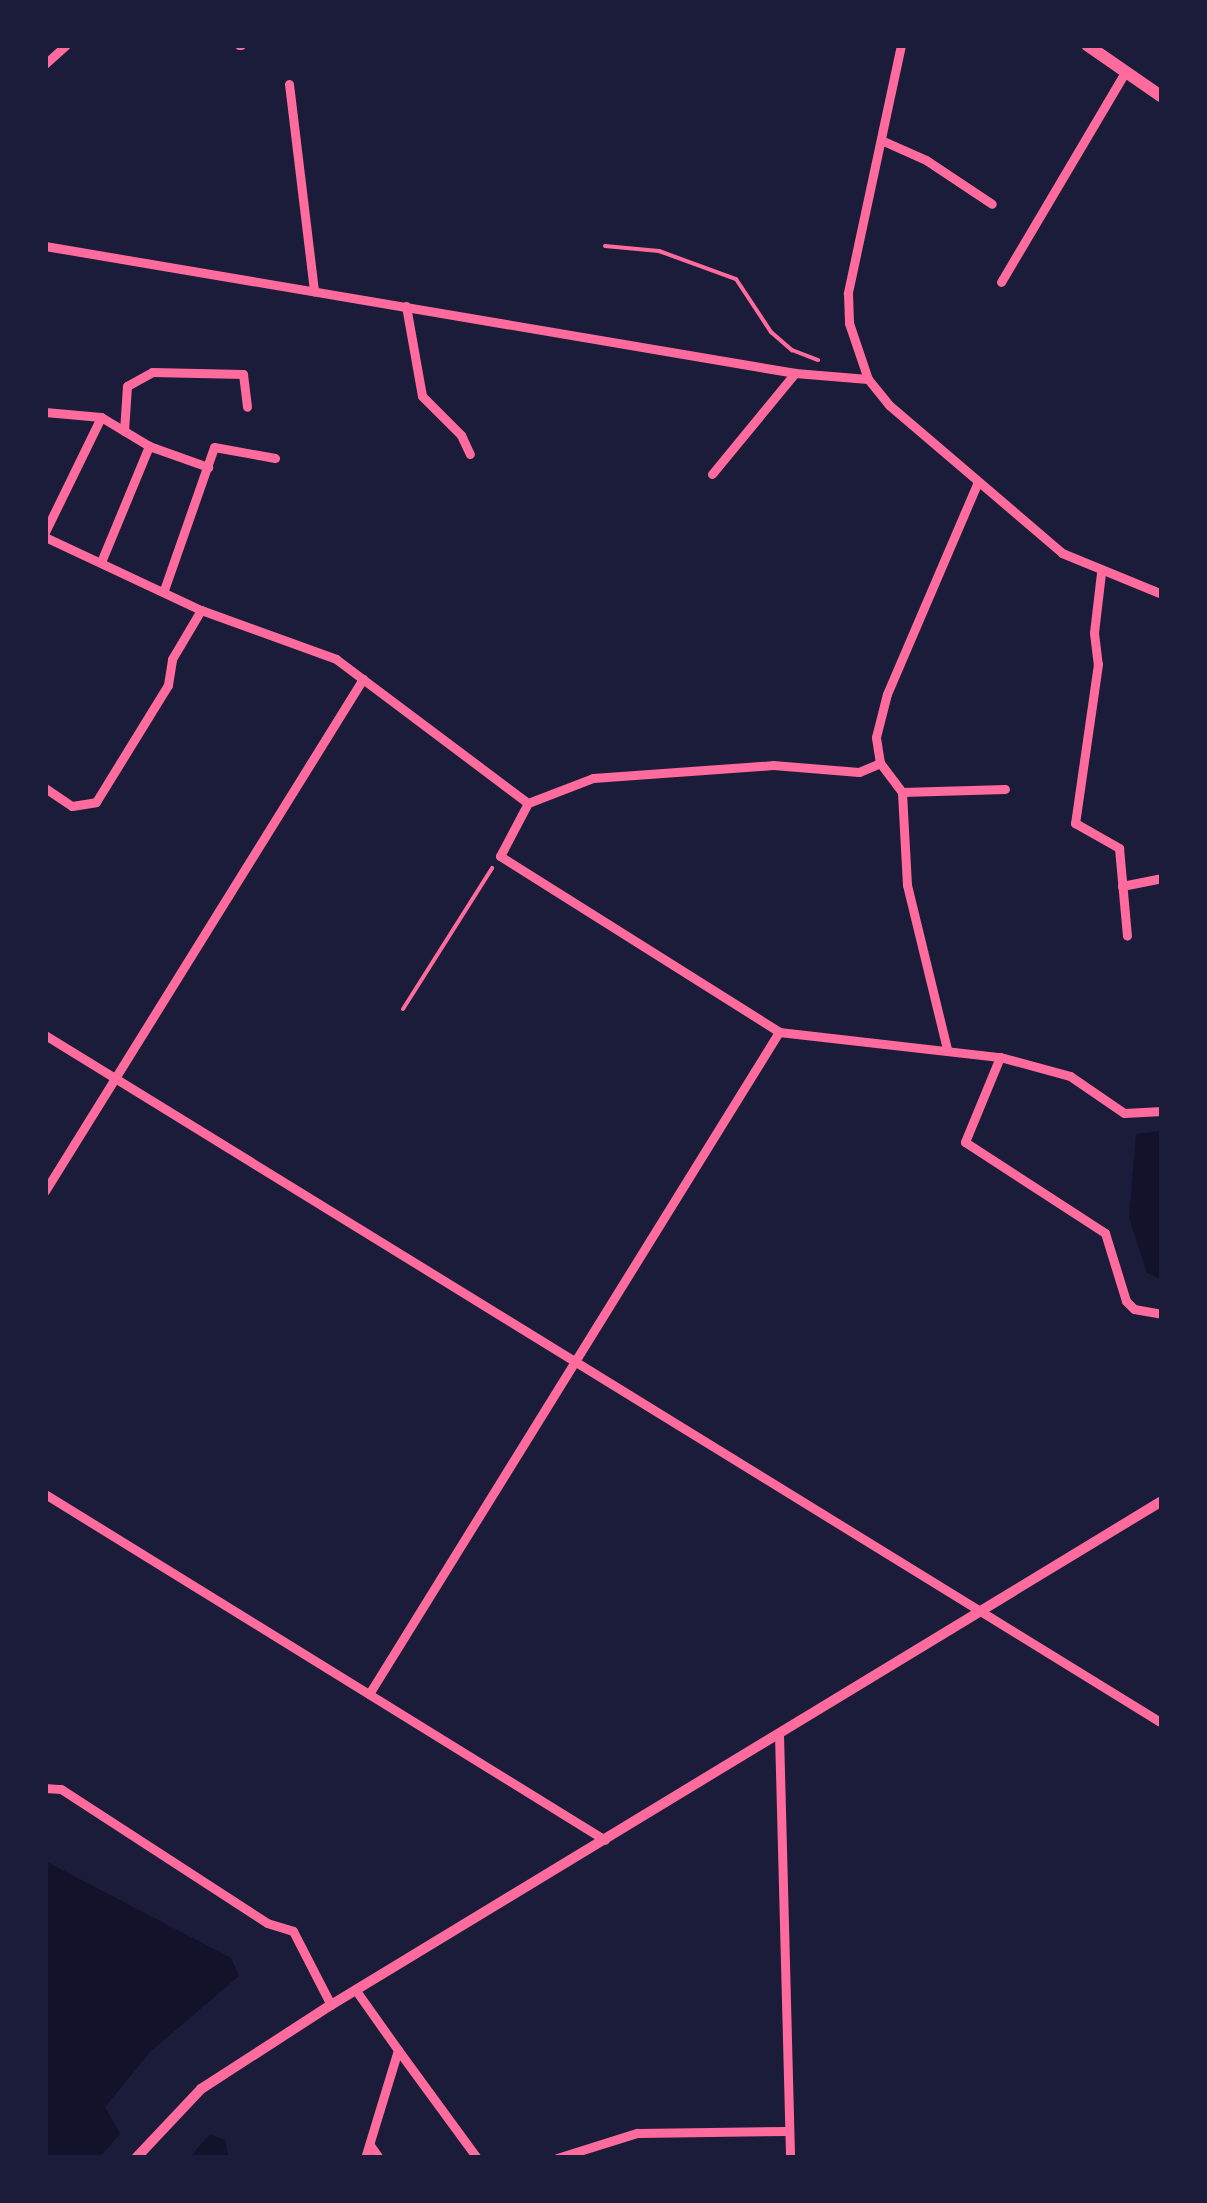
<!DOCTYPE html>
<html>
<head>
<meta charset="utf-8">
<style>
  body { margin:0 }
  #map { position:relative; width:1207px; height:2203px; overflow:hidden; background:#1b1b3a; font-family:"Noto Sans",sans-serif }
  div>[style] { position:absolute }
  .water>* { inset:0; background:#12122b }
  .path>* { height:4px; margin:-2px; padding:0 2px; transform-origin:2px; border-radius:2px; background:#ff6b9d }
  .minor>* { height:9px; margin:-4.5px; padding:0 4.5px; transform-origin:4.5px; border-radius:4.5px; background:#ff6b9d }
  .tertiary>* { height:10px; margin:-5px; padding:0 5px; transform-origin:5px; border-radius:5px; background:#ff6b9d }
  .primary>* { height:12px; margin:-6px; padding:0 6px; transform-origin:6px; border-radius:6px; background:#ff6b9d }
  span { translate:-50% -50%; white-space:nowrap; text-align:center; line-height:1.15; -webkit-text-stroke:8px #1b1b3a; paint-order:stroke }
  .frame { position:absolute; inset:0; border:48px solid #1b1b3a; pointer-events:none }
</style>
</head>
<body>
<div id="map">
  <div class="water">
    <i style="clip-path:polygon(1162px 1131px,1162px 1280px,1147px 1273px,1129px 1218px,1136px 1134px)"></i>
    <i style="clip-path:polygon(45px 1861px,231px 1958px,239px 1976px,150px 2052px,105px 2107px,120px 2134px,99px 2158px,45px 2158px)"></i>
    <i style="clip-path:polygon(210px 2134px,225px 2140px,229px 2158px,189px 2158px)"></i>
  </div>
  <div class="path">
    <i style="left:605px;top:246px;width:54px;rotate:5.3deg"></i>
    <i style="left:659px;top:251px;width:82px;rotate:20deg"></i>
    <i style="left:736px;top:279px;width:64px;rotate:56.6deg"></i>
    <i style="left:771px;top:332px;width:28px;rotate:41deg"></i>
    <i style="left:792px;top:350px;width:28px;rotate:21deg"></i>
    <i style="left:403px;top:1009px;width:167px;rotate:-57.7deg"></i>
  </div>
  <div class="minor">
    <i style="left:239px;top:45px;width:2px"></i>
    <i style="left:901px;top:45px;width:254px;rotate:102.1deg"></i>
    <i style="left:848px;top:293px;width:30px;rotate:88deg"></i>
    <i style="left:849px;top:323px;width:59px;rotate:71.3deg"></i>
    <i style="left:868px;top:379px;width:33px;rotate:51deg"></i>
    <i style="left:889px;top:405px;width:228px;rotate:40.5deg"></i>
    <i style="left:1062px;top:553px;width:108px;rotate:22.3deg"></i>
    <i style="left:45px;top:64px;width:28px;rotate:-42deg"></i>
    <i style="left:289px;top:84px;width:209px;rotate:83.1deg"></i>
    <i style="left:881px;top:140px;width:49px;rotate:24deg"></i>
    <i style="left:926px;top:160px;width:79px;rotate:33.7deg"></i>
    <i style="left:45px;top:246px;width:761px;rotate:9.61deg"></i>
    <i style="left:795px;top:373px;width:73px;rotate:4.7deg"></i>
    <i style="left:1001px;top:282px;width:245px;rotate:-59.4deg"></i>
    <i style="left:406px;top:306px;width:91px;rotate:79.9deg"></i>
    <i style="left:422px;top:396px;width:55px;rotate:45deg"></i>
    <i style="left:461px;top:435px;width:21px;rotate:65deg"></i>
    <i style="left:45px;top:412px;width:56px;rotate:5.1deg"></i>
    <i style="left:101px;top:417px;width:56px;rotate:31.1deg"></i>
    <i style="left:149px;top:446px;width:63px;rotate:19.6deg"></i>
    <i style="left:124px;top:431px;width:45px;rotate:-86.2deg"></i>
    <i style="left:127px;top:386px;width:29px;rotate:-29deg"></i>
    <i style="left:152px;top:372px;width:91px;rotate:1.3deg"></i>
    <i style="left:243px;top:374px;width:33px;rotate:83deg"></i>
    <i style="left:712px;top:474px;width:131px;rotate:-50.6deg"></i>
    <i style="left:45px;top:532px;width:128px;rotate:-64deg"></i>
    <i style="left:45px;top:537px;width:172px;rotate:25.1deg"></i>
    <i style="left:201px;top:610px;width:144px;rotate:19.9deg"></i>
    <i style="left:336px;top:659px;width:240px;rotate:36.9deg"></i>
    <i style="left:528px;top:803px;width:60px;rotate:117.8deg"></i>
    <i style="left:500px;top:856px;width:330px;rotate:32.2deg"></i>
    <i style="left:779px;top:1032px;width:222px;rotate:6.5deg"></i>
    <i style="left:1000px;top:1057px;width:73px;rotate:15.2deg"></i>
    <i style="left:1070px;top:1076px;width:65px;rotate:34.4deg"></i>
    <i style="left:1124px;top:1113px;width:38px;rotate:-3deg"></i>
    <i style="left:101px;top:562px;width:126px;rotate:-67.5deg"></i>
    <i style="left:1101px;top:573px;width:60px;rotate:96.7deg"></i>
    <i style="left:1094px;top:633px;width:31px;rotate:83deg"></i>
    <i style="left:1098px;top:664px;width:161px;rotate:98.2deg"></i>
    <i style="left:1075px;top:823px;width:51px;rotate:29.6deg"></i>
    <i style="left:1119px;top:848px;width:88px;rotate:84.8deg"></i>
    <i style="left:164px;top:590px;width:151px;rotate:-70.7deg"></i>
    <i style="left:214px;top:447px;width:62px;rotate:10.2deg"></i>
    <i style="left:45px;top:788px;width:32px;rotate:34deg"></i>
    <i style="left:72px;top:806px;width:24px;rotate:-9deg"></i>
    <i style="left:96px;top:802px;width:137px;rotate:-58.4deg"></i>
    <i style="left:168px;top:685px;width:26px;rotate:-81deg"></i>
    <i style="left:172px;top:659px;width:57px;rotate:-59.4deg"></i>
    <i style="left:902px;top:792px;width:103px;rotate:-1.7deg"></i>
    <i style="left:528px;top:803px;width:70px;rotate:-21deg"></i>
    <i style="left:593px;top:778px;width:180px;rotate:-4.1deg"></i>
    <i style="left:773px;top:765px;width:86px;rotate:4.7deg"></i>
    <i style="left:859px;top:772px;width:23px;rotate:-23deg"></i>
    <i style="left:1122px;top:886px;width:41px;rotate:-11.3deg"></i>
    <i style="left:45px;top:1035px;width:1312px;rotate:31.63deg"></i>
    <i style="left:947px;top:1049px;width:169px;rotate:-103.7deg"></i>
    <i style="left:907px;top:885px;width:93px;rotate:-93.1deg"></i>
    <i style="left:902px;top:792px;width:36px;rotate:-127deg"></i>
    <i style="left:880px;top:763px;width:26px;rotate:-99deg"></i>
    <i style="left:876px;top:737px;width:44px;rotate:-75.7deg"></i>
    <i style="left:887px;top:694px;width:231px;rotate:-66.8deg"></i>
    <i style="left:1000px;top:1057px;width:92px;rotate:112.4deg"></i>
    <i style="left:965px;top:1142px;width:167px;rotate:33deg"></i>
    <i style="left:1105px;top:1233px;width:71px;rotate:72.8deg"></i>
    <i style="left:1126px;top:1301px;width:11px;rotate:45deg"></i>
    <i style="left:1134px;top:1309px;width:28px;rotate:10deg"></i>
    <i style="left:45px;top:1191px;width:603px;rotate:-58.16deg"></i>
    <i style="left:45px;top:1494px;width:658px;rotate:31.71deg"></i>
    <i style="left:369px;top:1694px;width:779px;rotate:-58.23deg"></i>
    <i style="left:779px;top:1734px;width:424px;rotate:88.5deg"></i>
    <i style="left:45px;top:1788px;width:16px;rotate:4deg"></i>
    <i style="left:61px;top:1789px;width:246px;rotate:33deg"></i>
    <i style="left:267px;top:1923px;width:27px;rotate:17deg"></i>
    <i style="left:293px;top:1931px;width:83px;rotate:62.8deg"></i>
    <i style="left:357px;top:1992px;width:71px;rotate:54.7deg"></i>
    <i style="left:370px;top:2145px;width:16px;rotate:55deg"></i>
    <i style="left:365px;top:2158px;width:113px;rotate:-73deg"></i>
    <i style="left:398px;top:2050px;width:134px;rotate:53.8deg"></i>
    <i style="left:557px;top:2158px;width:84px;rotate:-17.4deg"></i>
    <i style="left:637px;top:2133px;width:152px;rotate:-0.8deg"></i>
  </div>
  <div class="tertiary">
    <i style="left:136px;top:2158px;width:95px;rotate:-46.7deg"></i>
    <i style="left:201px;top:2089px;width:155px;rotate:-32.9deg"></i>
    <i style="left:331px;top:2005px;width:972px;rotate:-31.24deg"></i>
  </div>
  <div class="primary">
    <i style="left:1087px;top:45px;width:91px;rotate:34.7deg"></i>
  </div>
  <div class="frame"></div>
</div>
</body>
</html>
